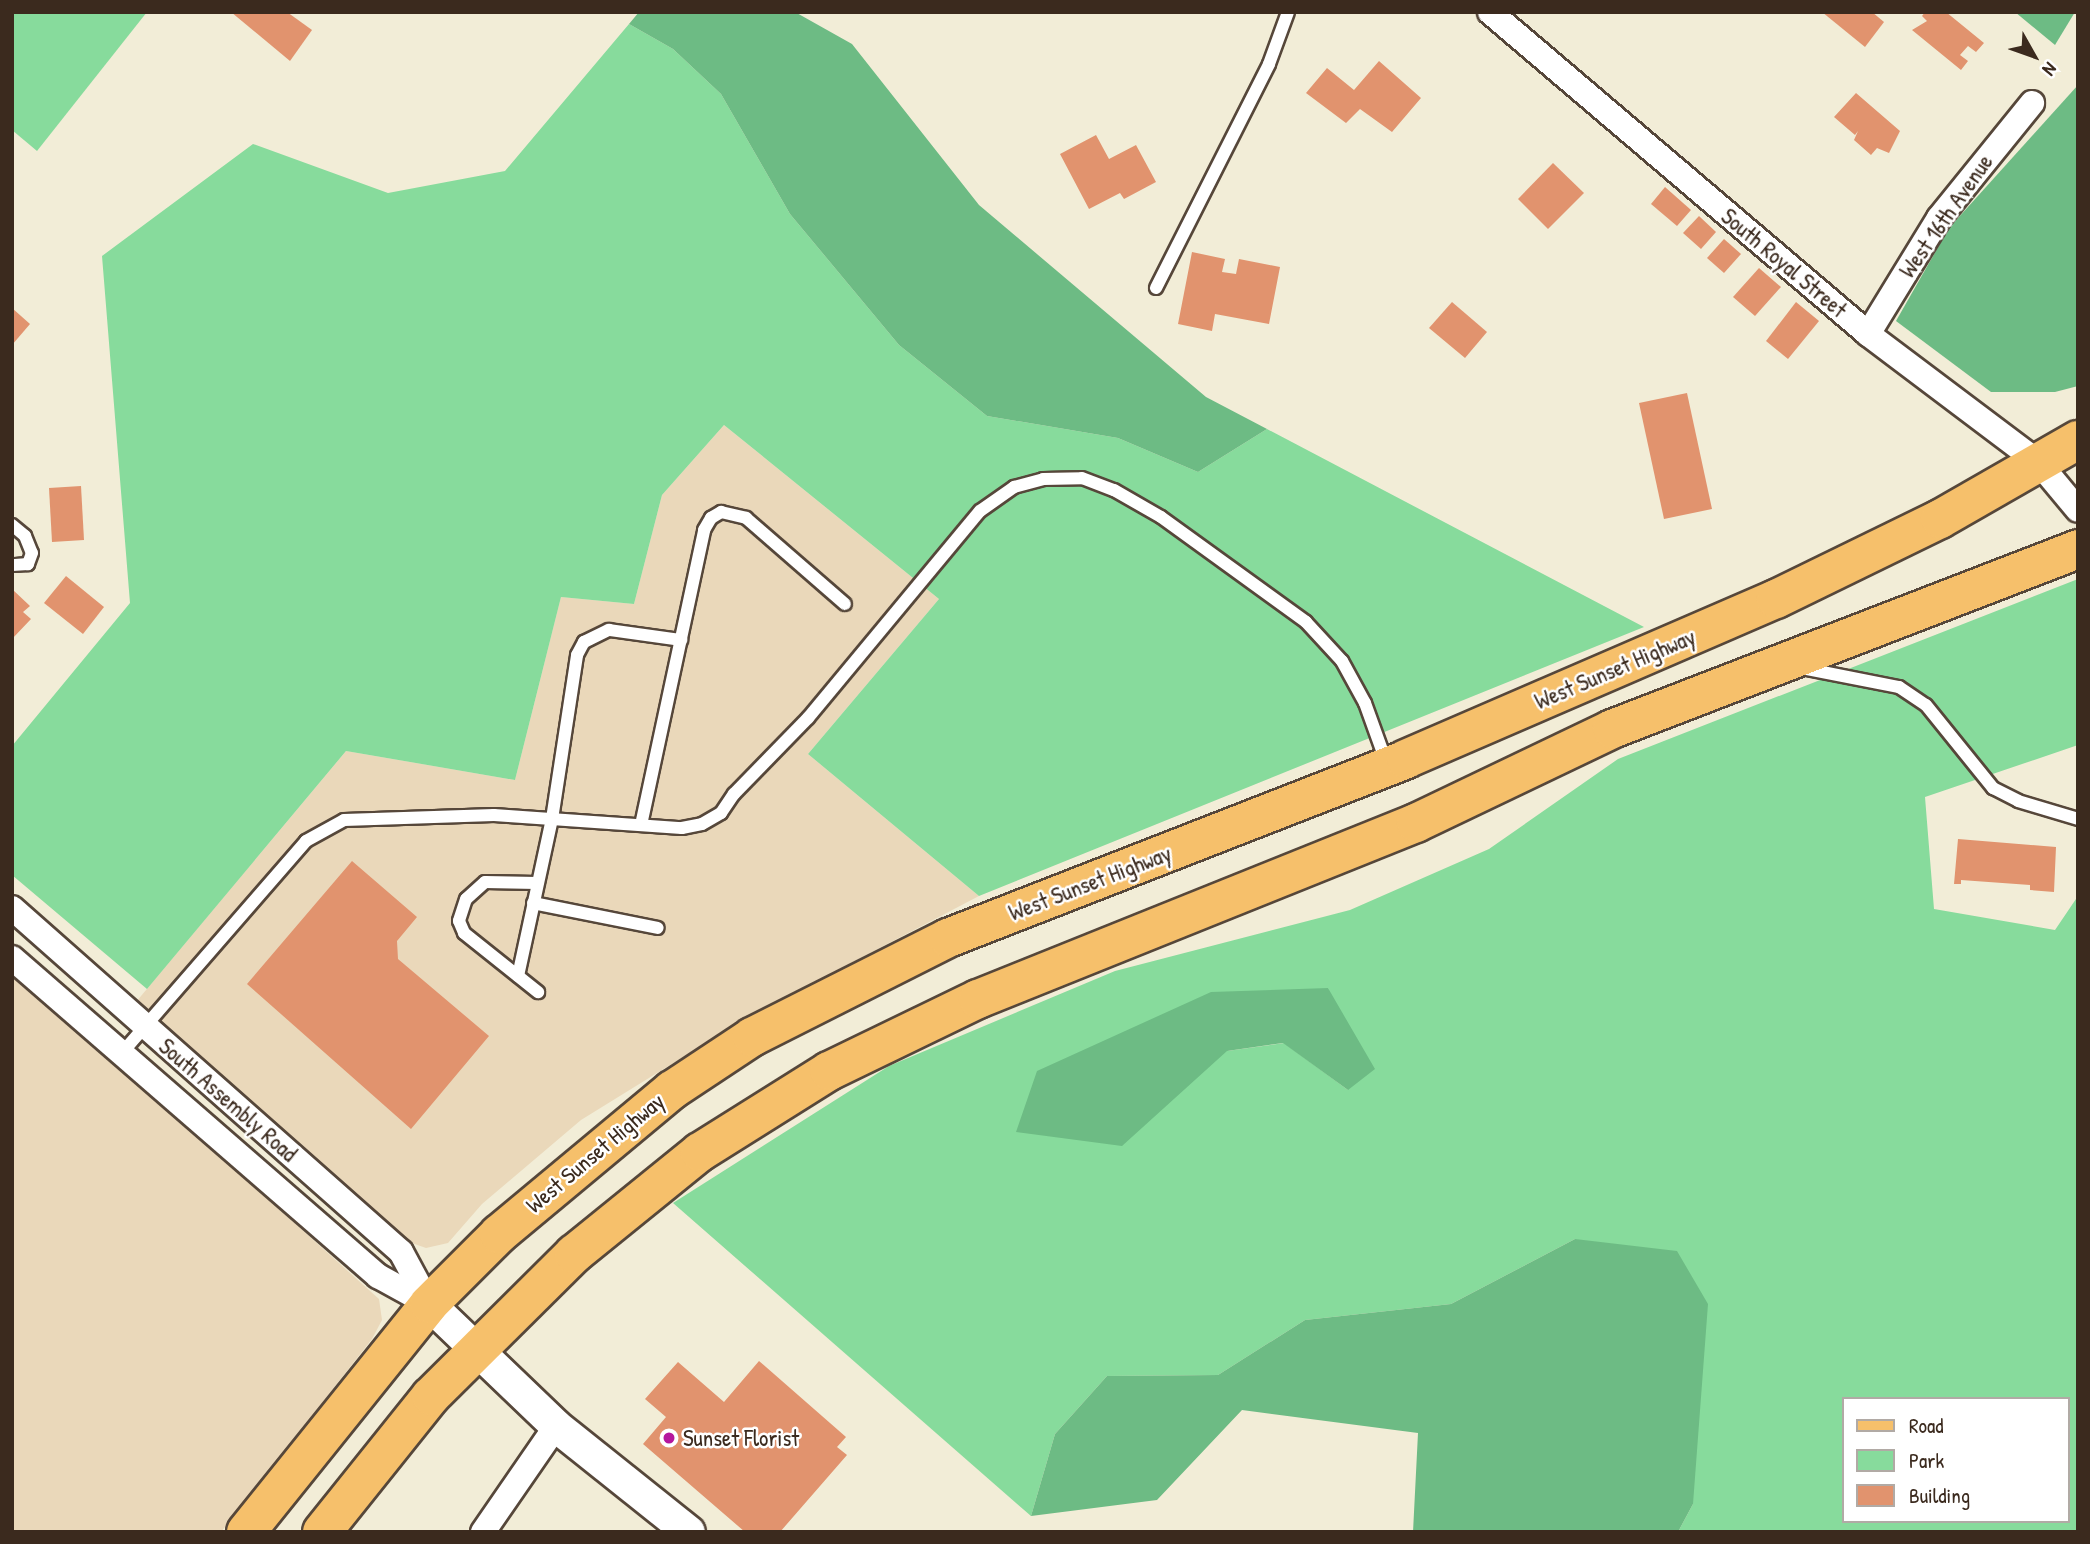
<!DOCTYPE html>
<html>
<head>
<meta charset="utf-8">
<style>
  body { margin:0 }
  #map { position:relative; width:2090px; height:1544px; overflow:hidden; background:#f2edd7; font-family:"Patrick Hand",sans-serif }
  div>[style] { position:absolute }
  .built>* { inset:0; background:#ead8ba }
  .green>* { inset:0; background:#87db9c }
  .forest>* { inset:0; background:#6dbb84 }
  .building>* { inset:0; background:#e1936e }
  .roads { filter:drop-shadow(2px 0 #56473a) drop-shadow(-2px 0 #56473a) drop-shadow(0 2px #56473a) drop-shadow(0 -2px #56473a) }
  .service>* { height:12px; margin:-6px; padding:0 6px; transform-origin:6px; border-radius:6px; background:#fff }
  .minor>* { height:24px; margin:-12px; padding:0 12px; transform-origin:12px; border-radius:12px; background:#fff }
  .tertiary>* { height:32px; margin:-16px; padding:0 16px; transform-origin:16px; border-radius:16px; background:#fff }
  .primary>* { height:38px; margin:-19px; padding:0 19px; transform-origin:19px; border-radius:19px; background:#f6c06b }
  .dots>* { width:19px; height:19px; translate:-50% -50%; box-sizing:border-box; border:4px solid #fff; border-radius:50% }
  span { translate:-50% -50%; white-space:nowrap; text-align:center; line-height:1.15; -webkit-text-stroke:5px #fff; paint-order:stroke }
  .street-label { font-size:23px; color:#3b2a1e }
  .poi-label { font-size:23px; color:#3b2a1e }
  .left { translate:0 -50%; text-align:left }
  .frame { position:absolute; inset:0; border:14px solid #3b2a1e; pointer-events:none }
  .legend { position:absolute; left:1842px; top:1397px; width:228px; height:126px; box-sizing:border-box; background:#fff; border:2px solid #b1aaa5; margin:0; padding:9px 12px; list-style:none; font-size:21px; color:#3b2a1e }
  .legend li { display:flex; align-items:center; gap:14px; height:35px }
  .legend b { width:35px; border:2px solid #b1aaa5 }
  .north { position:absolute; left:1999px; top:21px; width:70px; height:70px; -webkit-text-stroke:5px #fff; paint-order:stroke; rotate:130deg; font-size:19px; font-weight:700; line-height:28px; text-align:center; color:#3b2a1e }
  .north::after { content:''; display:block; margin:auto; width:24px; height:32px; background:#3b2a1e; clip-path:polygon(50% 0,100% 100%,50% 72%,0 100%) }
</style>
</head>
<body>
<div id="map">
  <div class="built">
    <i style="clip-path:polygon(724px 425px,939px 599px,808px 754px,979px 896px,746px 1018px,581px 1120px,482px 1204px,448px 1243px,426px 1248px,409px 1242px,136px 1002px,346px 751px,515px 780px,561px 597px,634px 604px,662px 495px)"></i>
    <i style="clip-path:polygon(12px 969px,379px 1299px,382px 1320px,372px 1339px,221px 1532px,12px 1532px)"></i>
  </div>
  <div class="green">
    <i style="clip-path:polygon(12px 12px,147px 12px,37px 151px,12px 130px)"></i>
    <i style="clip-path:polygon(629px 24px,673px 49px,721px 94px,790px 214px,899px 345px,987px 416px,1118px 438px,1198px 472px,1267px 429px,1644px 627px,979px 896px,808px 754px,939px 599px,724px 425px,662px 495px,634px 604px,561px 597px,515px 780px,346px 751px,147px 989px,12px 875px,12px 746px,130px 603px,102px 256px,253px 144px,388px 193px,505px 171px)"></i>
    <i style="clip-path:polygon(evenodd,2078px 579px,2078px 745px,1925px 797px,1934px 909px,2055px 930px,2078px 896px,2078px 1532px,1678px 1532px,1693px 1504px,1575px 1239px,1451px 1304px,1305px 1320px,1218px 1375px,1107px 1376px,1055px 1434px,1031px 1516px,673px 1203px,889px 1066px,1115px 971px,1350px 910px,1489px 849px,1618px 759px,2078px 579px,1328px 988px,1348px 1090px,1284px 1043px,1227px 1051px,1328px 988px,2078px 579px,1843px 1399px,2067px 1399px,2067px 1521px,1843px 1521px,1843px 1399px)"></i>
  </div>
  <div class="forest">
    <i style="clip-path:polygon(639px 12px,795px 12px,852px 44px,979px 205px,1206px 397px,1267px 429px,1198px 472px,1118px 438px,987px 416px,899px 345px,790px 214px,721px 94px,673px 49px,629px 24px)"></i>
    <i style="clip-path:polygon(2015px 12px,2075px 12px,2055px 45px)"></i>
    <i style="clip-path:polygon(2078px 85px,2078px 386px,2055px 392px,1991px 392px,1896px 321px,1949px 228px)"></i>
    <i style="clip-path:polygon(1328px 988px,1375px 1069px,1348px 1090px,1283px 1043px,1227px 1051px,1122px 1146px,1016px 1132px,1037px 1071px,1211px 992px)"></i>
    <i style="clip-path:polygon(1575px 1239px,1677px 1251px,1708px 1304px,1693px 1504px,1678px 1532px,1413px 1532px,1418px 1433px,1242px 1410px,1157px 1500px,1031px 1516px,1055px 1434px,1107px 1376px,1218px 1375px,1305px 1320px,1451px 1304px)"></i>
  </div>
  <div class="building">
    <i style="clip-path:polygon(231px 12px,287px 12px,312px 30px,290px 61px)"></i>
    <i style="clip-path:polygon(1822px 12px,1872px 12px,1884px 22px,1865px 47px)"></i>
    <i style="clip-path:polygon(1925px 12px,1946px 12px,1984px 43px,1976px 52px,1968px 46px,1960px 55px,1968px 61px,1961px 70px,1912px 30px,1927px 21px,1922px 16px)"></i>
    <i style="clip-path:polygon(1379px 61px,1421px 98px,1392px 132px,1360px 109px,1346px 123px,1306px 93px,1327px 68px,1354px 90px)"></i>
    <i style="clip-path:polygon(1856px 93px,1900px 131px,1889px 153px,1877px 148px,1871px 155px,1854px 140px,1858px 131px,1855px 135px,1834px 117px)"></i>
    <i style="clip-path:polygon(1096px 135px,1109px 159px,1136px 145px,1156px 182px,1124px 199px,1120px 193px,1089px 209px,1060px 154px)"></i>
    <i style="clip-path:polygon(1553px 163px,1584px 193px,1548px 229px,1518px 199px)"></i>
    <i style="clip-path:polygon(1665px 187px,1691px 210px,1677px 226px,1651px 204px)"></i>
    <i style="clip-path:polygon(1699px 216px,1716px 232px,1701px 249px,1683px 233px)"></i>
    <i style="clip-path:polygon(1724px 239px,1741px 254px,1724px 273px,1707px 258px)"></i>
    <i style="clip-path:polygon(1192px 252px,1225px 259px,1222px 272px,1236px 274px,1239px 259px,1280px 267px,1269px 324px,1215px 314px,1212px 331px,1178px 324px)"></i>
    <i style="clip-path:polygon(1759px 268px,1781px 287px,1755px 316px,1733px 297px)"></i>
    <i style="clip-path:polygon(1452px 302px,1487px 332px,1465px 358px,1429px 328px)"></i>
    <i style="clip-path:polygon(1796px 302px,1819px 321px,1788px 359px,1766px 341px)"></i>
    <i style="clip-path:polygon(12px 308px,30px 324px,12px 345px)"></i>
    <i style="clip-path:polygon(1687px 393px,1712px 509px,1664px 519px,1639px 403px)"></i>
    <i style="clip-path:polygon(81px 486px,84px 540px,52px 542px,49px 488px)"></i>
    <i style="clip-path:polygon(66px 576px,104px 607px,83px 634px,44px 603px)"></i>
    <i style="clip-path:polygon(12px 589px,30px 606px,23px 612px,31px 619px,12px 639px)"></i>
    <i style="clip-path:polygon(1958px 839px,2056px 847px,2054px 892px,2030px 890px,2030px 885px,1961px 880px,1961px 884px,1954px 884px)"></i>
    <i style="clip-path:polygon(352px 861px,417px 917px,397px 941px,398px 959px,489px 1036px,411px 1129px,247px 984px)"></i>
    <i style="clip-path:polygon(759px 1361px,846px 1437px,837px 1447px,847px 1455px,780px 1532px,745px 1532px,643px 1444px,666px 1417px,645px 1399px,678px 1362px,724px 1402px)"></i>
  </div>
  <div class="roads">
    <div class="service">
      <i style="left:1156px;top:288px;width:251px;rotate:-63.2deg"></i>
      <i style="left:1269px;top:64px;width:55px;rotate:-69.9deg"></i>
      <i style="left:12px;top:525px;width:17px;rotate:40deg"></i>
      <i style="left:25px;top:536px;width:18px;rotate:68deg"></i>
      <i style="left:32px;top:553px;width:12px;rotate:110deg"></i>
      <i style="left:28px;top:564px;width:16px;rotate:176deg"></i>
      <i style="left:1802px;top:668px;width:99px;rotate:11.1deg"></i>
      <i style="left:1899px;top:687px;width:32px;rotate:34deg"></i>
      <i style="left:1926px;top:705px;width:107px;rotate:51.1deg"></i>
      <i style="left:1993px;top:788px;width:28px;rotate:27deg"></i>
      <i style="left:2018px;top:801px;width:63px;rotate:16.7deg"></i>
      <i style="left:641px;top:825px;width:302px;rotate:-77.9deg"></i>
      <i style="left:704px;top:530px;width:14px;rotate:-60deg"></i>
      <i style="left:711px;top:518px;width:12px;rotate:-31deg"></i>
      <i style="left:721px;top:512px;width:26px;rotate:13deg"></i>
      <i style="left:746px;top:518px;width:131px;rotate:41deg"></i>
      <i style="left:537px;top:883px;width:52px;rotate:-178.9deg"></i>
      <i style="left:485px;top:882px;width:25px;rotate:138deg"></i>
      <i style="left:466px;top:899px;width:23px;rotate:108deg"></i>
      <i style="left:459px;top:921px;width:13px;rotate:67deg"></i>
      <i style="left:464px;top:933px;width:95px;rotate:38.6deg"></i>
      <i style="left:533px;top:903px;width:127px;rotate:11.3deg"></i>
      <i style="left:518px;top:976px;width:161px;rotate:-77.8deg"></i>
      <i style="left:552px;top:819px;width:166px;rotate:-81.3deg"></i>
      <i style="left:577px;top:655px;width:15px;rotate:-62deg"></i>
      <i style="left:584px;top:642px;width:28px;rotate:-26deg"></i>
      <i style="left:609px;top:630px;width:73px;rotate:7.9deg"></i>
      <i style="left:121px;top:1054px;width:282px;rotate:-49deg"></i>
      <i style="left:306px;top:841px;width:43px;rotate:-28.9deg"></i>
      <i style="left:344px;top:820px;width:150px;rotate:-1.9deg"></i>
      <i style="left:494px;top:815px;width:188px;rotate:4deg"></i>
      <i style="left:682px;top:828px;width:20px;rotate:-11deg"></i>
      <i style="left:702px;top:824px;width:22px;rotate:-30deg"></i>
      <i style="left:721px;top:813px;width:23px;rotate:-56deg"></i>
      <i style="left:734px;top:794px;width:106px;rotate:-45.8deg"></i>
      <i style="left:808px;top:718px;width:269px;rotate:-50.3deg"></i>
      <i style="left:980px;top:511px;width:42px;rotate:-35.2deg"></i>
      <i style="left:1014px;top:487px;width:30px;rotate:-15deg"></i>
      <i style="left:1043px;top:479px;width:39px;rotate:-1deg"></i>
      <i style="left:1082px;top:478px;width:34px;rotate:21deg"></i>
      <i style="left:1114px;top:490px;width:54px;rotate:29.9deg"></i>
      <i style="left:1161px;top:517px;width:179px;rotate:35.9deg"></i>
      <i style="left:1306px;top:622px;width:53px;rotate:47.3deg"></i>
      <i style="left:1342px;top:661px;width:48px;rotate:61.3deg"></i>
      <i style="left:1365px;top:703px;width:65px;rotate:70.2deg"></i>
    </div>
    <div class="minor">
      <i style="left:1490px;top:12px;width:497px;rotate:40.4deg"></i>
      <i style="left:1868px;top:334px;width:213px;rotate:37deg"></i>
      <i style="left:2038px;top:462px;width:62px;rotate:50.2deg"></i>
      <i style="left:1868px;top:334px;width:136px;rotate:-58.5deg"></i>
      <i style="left:1939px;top:218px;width:148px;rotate:-51deg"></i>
      <i style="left:12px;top:908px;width:519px;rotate:41.49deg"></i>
      <i style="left:401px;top:1252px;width:59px;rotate:61.7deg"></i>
      <i style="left:12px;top:958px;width:485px;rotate:41deg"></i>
      <i style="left:378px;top:1276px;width:58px;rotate:28.8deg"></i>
      <i style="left:483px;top:1532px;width:129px;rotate:-55.4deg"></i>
    </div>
    <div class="tertiary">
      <i style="left:429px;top:1304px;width:176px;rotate:43.8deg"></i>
      <i style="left:556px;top:1426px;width:170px;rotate:38.6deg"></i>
    </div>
    <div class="primary">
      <i style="left:246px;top:1532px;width:292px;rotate:-51.2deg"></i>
      <i style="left:429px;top:1304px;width:99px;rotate:-45deg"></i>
      <i style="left:499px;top:1234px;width:225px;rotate:-39.8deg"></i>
      <i style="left:672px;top:1090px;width:96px;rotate:-33.5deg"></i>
      <i style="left:752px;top:1037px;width:220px;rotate:-26.8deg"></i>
      <i style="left:948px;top:938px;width:492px;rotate:-21.3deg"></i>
      <i style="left:1406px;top:759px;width:403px;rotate:-23.4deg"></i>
      <i style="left:1776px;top:599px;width:182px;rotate:-26deg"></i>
      <i style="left:1940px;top:519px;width:159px;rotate:-29.8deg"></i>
      <i style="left:322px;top:1532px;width:174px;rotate:-51.3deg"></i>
      <i style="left:431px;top:1396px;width:202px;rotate:-44.8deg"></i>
      <i style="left:574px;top:1254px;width:162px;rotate:-39deg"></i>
      <i style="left:700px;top:1152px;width:152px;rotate:-32.1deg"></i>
      <i style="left:829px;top:1071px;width:165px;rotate:-25.8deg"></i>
      <i style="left:978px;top:999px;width:472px;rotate:-21.9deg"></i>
      <i style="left:1416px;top:823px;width:217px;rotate:-25.6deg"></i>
      <i style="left:1612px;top:729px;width:500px;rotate:-21.1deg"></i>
    </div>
  </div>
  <div class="dots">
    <i style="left:669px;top:1438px;background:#b5179e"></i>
  </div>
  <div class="street-label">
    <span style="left:1946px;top:216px;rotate:-55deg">West 16th Avenue</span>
    <span style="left:1784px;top:263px;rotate:40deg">South Royal Street</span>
    <span style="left:1615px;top:669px;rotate:-23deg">West Sunset Highway</span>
    <span style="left:1090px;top:883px;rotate:-21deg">West Sunset Highway</span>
    <span style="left:228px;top:1100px;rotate:41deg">South Assembly Road</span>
    <span style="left:595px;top:1153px;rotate:-40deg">West Sunset Highway</span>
  </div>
  <div class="poi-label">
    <span class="left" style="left:683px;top:1438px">Sunset Florist</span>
  </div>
  <div class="frame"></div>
  <ul class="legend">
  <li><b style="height:9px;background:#f6c06b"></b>Road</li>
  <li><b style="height:19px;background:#87db9c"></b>Park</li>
  <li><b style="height:19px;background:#e1936e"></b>Building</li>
  </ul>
  <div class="north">N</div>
</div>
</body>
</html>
